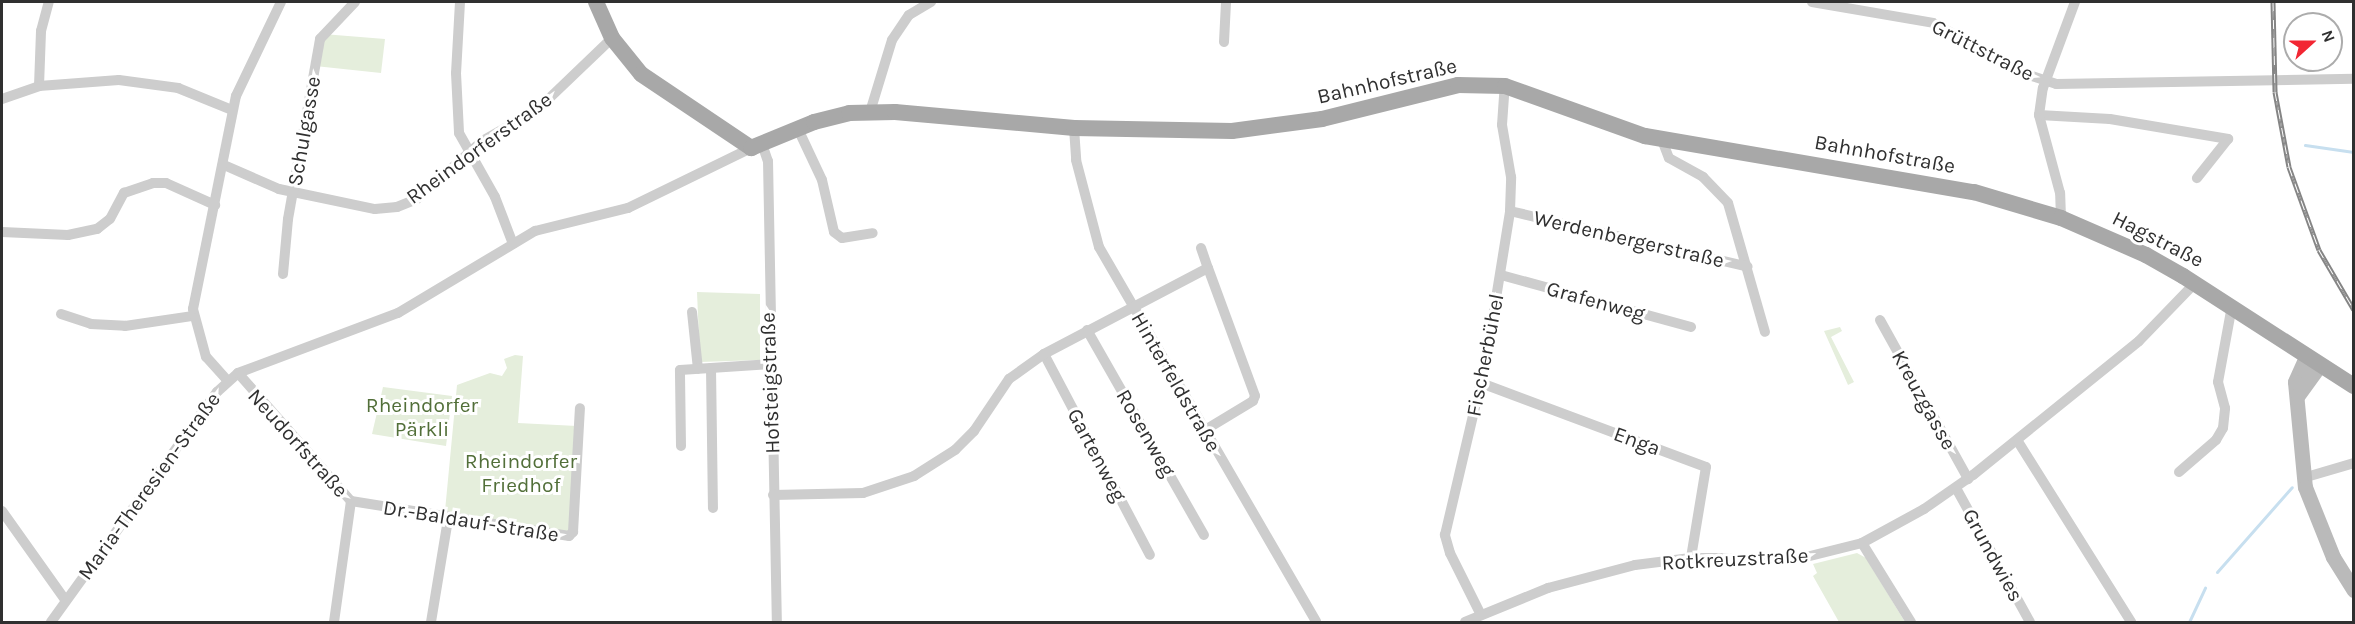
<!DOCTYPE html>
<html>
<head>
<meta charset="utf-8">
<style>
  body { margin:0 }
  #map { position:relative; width:2355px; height:624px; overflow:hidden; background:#fff; font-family:Karla,sans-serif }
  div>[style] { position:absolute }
  .green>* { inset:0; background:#e5eedc }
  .stream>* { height:3px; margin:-1.5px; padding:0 1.5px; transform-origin:1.5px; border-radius:1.5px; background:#c7dfef }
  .street>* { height:10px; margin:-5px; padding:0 5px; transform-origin:5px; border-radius:5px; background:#cdcdcd }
  .secondary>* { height:15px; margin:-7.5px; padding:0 7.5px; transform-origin:7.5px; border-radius:7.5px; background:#bababa }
  .primary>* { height:16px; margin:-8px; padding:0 8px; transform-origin:8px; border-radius:8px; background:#a8a8a8 }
  .rail>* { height:5px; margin-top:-2.5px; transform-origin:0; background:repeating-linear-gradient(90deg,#fff 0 9px,#858585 0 18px); box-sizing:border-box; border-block:2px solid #858585 }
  span { translate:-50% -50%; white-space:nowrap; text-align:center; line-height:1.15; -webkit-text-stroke:6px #fff; paint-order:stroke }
  .street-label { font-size:21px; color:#303030 }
  .park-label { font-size:21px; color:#526f39 }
  .frame { position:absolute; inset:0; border:3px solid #303030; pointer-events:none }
  .north { position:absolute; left:2283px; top:12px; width:60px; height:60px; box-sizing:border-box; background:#fff; border:2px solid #acacac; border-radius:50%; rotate:69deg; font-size:16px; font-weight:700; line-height:24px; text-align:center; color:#303030 }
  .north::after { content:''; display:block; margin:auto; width:21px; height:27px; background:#f22633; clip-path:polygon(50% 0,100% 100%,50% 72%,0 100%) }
</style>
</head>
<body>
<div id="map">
  <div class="green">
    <i style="clip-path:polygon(323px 34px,385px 39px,381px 73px,315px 66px)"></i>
    <i style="clip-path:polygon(697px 292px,760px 294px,760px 360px,700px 362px)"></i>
    <i style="clip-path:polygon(1840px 327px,1842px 331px,1831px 337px,1854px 382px,1848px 385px,1824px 331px)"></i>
    <i style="clip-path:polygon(515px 355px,523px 356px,518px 423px,577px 426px,570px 532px,445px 511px,457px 385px,490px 373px,502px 376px,507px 368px,504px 359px)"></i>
    <i style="clip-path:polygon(383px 387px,452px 396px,446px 446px,372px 434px)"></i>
    <i style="clip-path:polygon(1857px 553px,1866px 558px,1905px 622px,1839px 622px,1813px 576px,1817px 573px,1813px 564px)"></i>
  </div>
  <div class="stream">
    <i style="left:2305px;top:145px;width:49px;rotate:8.1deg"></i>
    <i style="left:2217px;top:572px;width:113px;rotate:-48.6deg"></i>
    <i style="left:2189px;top:622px;width:38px;rotate:-65deg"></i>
  </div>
  <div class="street">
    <i style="left:460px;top:2px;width:71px;rotate:93.2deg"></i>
    <i style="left:456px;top:73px;width:60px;rotate:87.1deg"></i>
    <i style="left:459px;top:133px;width:73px;rotate:60.6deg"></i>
    <i style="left:495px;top:197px;width:50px;rotate:69deg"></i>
    <i style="left:1812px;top:2px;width:123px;rotate:9.8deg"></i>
    <i style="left:1933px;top:23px;width:109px;rotate:28.4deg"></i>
    <i style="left:2029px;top:75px;width:28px;rotate:18deg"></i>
    <i style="left:2056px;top:84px;width:298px;rotate:-1deg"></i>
    <i style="left:1224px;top:42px;width:40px;rotate:-87.1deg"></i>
    <i style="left:39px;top:86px;width:55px;rotate:-87.9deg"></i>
    <i style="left:41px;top:31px;width:30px;rotate:-75deg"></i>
    <i style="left:2px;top:99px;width:39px;rotate:-19deg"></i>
    <i style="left:39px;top:86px;width:80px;rotate:-4.3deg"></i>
    <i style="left:119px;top:80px;width:60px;rotate:7.7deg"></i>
    <i style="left:178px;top:88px;width:58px;rotate:22.2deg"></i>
    <i style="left:870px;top:112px;width:75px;rotate:-73deg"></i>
    <i style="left:892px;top:40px;width:30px;rotate:-56deg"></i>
    <i style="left:909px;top:15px;width:26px;rotate:-31deg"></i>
    <i style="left:2039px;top:115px;width:71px;rotate:3.2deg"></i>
    <i style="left:2110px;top:119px;width:120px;rotate:9.6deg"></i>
    <i style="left:2228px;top:139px;width:50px;rotate:128.5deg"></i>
    <i style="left:1074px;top:128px;width:32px;rotate:86deg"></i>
    <i style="left:1076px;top:160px;width:90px;rotate:75.2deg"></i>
    <i style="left:1099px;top:247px;width:433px;rotate:59.9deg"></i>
    <i style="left:798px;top:129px;width:56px;rotate:64.8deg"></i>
    <i style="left:822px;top:180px;width:53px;rotate:77deg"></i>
    <i style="left:834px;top:232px;width:10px;rotate:37deg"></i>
    <i style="left:842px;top:238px;width:31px;rotate:-9deg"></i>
    <i style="left:1662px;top:140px;width:19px;rotate:69deg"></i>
    <i style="left:1669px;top:158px;width:39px;rotate:29deg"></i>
    <i style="left:1703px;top:177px;width:36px;rotate:46deg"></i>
    <i style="left:1728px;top:203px;width:134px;rotate:74deg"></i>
    <i style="left:762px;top:144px;width:18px;rotate:71deg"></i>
    <i style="left:768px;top:161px;width:461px;rotate:88.9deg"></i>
    <i style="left:224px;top:165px;width:60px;rotate:23.6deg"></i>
    <i style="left:279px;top:189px;width:98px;rotate:11.8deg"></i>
    <i style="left:375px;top:209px;width:22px;rotate:-5deg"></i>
    <i style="left:397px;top:207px;width:22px;rotate:-22deg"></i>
    <i style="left:417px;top:199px;width:87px;rotate:-41.7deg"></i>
    <i style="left:482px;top:141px;width:63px;rotate:-29.4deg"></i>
    <i style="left:537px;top:110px;width:104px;rotate:-43.8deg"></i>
    <i style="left:1510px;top:211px;width:244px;rotate:13.2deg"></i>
    <i style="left:2061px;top:218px;width:25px;rotate:-92deg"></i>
    <i style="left:2060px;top:193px;width:81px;rotate:-105.1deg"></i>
    <i style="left:2039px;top:115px;width:27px;rotate:-82deg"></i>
    <i style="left:2043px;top:88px;width:92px;rotate:-69.6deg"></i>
    <i style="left:2px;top:232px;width:66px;rotate:2.6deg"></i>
    <i style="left:68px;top:235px;width:30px;rotate:-12deg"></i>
    <i style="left:97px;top:229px;width:16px;rotate:-38deg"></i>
    <i style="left:110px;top:219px;width:30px;rotate:-62deg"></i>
    <i style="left:124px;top:193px;width:31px;rotate:-19deg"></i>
    <i style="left:153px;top:183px;width:13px"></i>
    <i style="left:166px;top:183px;width:54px;rotate:24.2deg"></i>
    <i style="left:1201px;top:248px;width:21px;rotate:71deg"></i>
    <i style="left:283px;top:274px;width:55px;rotate:-84.8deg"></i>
    <i style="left:288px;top:219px;width:183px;rotate:-79.9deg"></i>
    <i style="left:320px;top:39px;width:51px;rotate:-46.6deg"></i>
    <i style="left:1501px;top:275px;width:197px;rotate:15.3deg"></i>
    <i style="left:692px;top:312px;width:57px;rotate:84deg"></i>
    <i style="left:61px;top:314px;width:32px;rotate:18deg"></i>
    <i style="left:91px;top:324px;width:34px;rotate:3deg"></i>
    <i style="left:125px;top:326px;width:69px;rotate:-8.4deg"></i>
    <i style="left:1880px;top:320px;width:182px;rotate:61deg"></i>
    <i style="left:1087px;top:330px;width:236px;rotate:60.3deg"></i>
    <i style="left:1044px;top:354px;width:227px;rotate:62.2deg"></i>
    <i style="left:711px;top:368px;width:140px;rotate:89.2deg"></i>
    <i style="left:238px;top:373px;width:171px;rotate:48.6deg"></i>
    <i style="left:351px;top:501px;width:122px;rotate:98deg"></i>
    <i style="left:227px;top:380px;width:31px;rotate:-132deg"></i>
    <i style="left:206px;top:357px;width:50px;rotate:-105.2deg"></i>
    <i style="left:193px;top:309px;width:217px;rotate:-78.6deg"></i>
    <i style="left:236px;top:96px;width:104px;rotate:-64.4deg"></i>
    <i style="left:1481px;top:383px;width:240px;rotate:20.5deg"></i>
    <i style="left:1706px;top:467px;width:92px;rotate:99.4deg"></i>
    <i style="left:2017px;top:440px;width:215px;rotate:57.9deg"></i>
    <i style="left:681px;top:446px;width:76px;rotate:-90.8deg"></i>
    <i style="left:680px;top:370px;width:90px;rotate:-3.8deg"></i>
    <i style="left:2179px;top:472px;width:49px;rotate:-40.9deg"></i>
    <i style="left:2216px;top:440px;width:14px;rotate:-60deg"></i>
    <i style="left:2223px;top:428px;width:20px;rotate:-84deg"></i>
    <i style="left:2225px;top:408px;width:27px;rotate:-105deg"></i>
    <i style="left:2218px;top:382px;width:77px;rotate:-79.6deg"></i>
    <i style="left:2303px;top:478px;width:53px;rotate:-16.4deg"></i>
    <i style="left:1956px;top:488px;width:153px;rotate:61.1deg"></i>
    <i style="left:773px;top:495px;width:90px;rotate:-1.3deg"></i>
    <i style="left:863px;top:493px;width:54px;rotate:-18.4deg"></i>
    <i style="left:914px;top:476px;width:49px;rotate:-32.4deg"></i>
    <i style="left:955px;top:450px;width:27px;rotate:-45deg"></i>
    <i style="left:974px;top:431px;width:63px;rotate:-56.1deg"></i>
    <i style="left:1009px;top:379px;width:43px;rotate:-35.5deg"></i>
    <i style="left:1044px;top:354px;width:185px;rotate:-27.7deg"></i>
    <i style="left:1208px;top:268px;width:136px;rotate:69.8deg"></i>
    <i style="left:1255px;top:396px;width:5px;rotate:112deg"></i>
    <i style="left:1253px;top:401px;width:56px;rotate:148.9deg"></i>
    <i style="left:351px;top:501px;width:221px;rotate:9.1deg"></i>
    <i style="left:569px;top:536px;width:6px;rotate:-45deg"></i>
    <i style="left:573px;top:532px;width:124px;rotate:-86.8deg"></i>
    <i style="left:2px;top:511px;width:110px;rotate:54.6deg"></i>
    <i style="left:1862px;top:543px;width:93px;rotate:58.2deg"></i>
    <i style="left:1481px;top:615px;width:69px;rotate:-116.6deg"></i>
    <i style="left:1450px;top:553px;width:19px;rotate:-106deg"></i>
    <i style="left:1445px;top:535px;width:180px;rotate:-76.8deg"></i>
    <i style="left:1486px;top:360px;width:151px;rotate:-80.8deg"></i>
    <i style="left:1510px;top:211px;width:34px;rotate:-88deg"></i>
    <i style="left:1511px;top:177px;width:53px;rotate:-99.8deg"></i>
    <i style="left:1502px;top:125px;width:39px;rotate:-86deg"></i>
    <i style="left:51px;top:622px;width:284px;rotate:-54.2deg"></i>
    <i style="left:217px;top:392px;width:28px;rotate:-42deg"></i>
    <i style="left:238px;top:373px;width:171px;rotate:-20.6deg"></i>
    <i style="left:398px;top:313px;width:160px;rotate:-30.9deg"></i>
    <i style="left:535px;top:231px;width:96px;rotate:-13.9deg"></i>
    <i style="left:628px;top:208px;width:137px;rotate:-26deg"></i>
    <i style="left:431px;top:622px;width:104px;rotate:-80.6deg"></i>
    <i style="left:1465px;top:622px;width:90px;rotate:-22.3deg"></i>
    <i style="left:1548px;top:588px;width:90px;rotate:-14.8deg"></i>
    <i style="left:1635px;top:565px;width:56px;rotate:-7.1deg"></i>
    <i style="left:1691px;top:558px;width:111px"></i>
    <i style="left:1802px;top:558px;width:62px;rotate:-14deg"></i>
    <i style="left:1862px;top:543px;width:71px;rotate:-28.7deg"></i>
    <i style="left:1924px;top:509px;width:60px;rotate:-34.8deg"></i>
    <i style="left:1973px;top:475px;width:213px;rotate:-38.9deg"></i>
    <i style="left:2139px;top:341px;width:81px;rotate:-46deg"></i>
  </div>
  <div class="secondary">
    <i style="left:2306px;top:357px;width:27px;rotate:114deg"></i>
    <i style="left:2295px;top:382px;width:105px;rotate:84.6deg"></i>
    <i style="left:2305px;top:487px;width:75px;rotate:68.2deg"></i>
    <i style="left:2333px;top:557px;width:39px;rotate:58deg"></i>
    <i style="left:2298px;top:395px;width:36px;rotate:-54deg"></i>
  </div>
  <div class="primary">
    <i style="left:596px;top:2px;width:39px;rotate:66deg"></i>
    <i style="left:612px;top:38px;width:46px;rotate:51.1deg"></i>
    <i style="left:641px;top:74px;width:133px;rotate:33.9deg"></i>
    <i style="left:751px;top:148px;width:68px;rotate:-22.4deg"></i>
    <i style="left:814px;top:122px;width:36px;rotate:-14deg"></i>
    <i style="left:849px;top:113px;width:46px;rotate:-1.2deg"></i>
    <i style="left:895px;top:112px;width:180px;rotate:5.1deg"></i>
    <i style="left:1074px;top:128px;width:158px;rotate:1.1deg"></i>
    <i style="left:1232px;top:131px;width:91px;rotate:-7.6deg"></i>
    <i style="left:1322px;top:119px;width:140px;rotate:-14deg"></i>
    <i style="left:1458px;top:85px;width:47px;rotate:1.2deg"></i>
    <i style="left:1505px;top:86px;width:149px;rotate:19.7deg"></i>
    <i style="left:1645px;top:136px;width:334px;rotate:9.7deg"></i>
    <i style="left:1974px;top:192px;width:91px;rotate:16.6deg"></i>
    <i style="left:2061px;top:218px;width:93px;rotate:23.5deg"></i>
    <i style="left:2146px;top:255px;width:43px;rotate:29.6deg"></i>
    <i style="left:2183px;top:276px;width:203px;rotate:32.8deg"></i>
  </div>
  <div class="rail">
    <i style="left:2273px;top:2px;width:90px;rotate:88.7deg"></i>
    <i style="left:2275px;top:92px;width:76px;rotate:79.4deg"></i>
    <i style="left:2289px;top:167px;width:88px;rotate:70.1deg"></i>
    <i style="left:2319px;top:250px;width:69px;rotate:59.7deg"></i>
  </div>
  <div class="street-label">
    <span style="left:1983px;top:50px;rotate:27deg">Grüttstraße</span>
    <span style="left:1387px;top:81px;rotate:-13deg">Bahnhofstraße</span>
    <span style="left:304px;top:131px;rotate:-80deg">Schulgasse</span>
    <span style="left:479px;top:148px;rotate:-36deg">Rheindorferstraße</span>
    <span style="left:1885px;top:154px;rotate:10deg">Bahnhofstraße</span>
    <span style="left:1629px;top:239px;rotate:13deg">Werdenbergerstraße</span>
    <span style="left:2158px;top:239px;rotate:27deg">Hagstraße</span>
    <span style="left:1596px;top:301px;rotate:15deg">Grafenweg</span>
    <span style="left:1485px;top:355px;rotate:-79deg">Fischerbühel</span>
    <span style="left:1176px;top:382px;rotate:60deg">Hinterfeldstraße</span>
    <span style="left:770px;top:383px;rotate:-92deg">Hofsteigstraße</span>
    <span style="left:1924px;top:400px;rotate:61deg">Kreuzgasse</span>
    <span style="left:1146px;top:433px;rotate:60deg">Rosenweg</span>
    <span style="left:1637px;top:441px;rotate:20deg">Enga</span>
    <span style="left:298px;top:443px;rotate:48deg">Neudorfstraße</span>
    <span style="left:1097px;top:455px;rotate:62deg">Gartenweg</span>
    <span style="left:149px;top:486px;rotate:-54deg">Maria-Theresien-Straße</span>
    <span style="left:471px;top:521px;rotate:9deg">Dr.-Baldauf-Straße</span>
    <span style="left:1993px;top:555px;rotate:61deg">Grundwies</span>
    <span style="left:1735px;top:559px;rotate:-3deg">Rotkreuzstraße</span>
  </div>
  <div class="park-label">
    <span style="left:422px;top:417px">Rheindorfer<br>Pärkli</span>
    <span style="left:521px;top:473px">Rheindorfer<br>Friedhof</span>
  </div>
  <div class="frame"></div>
  <div class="north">N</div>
</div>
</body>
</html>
